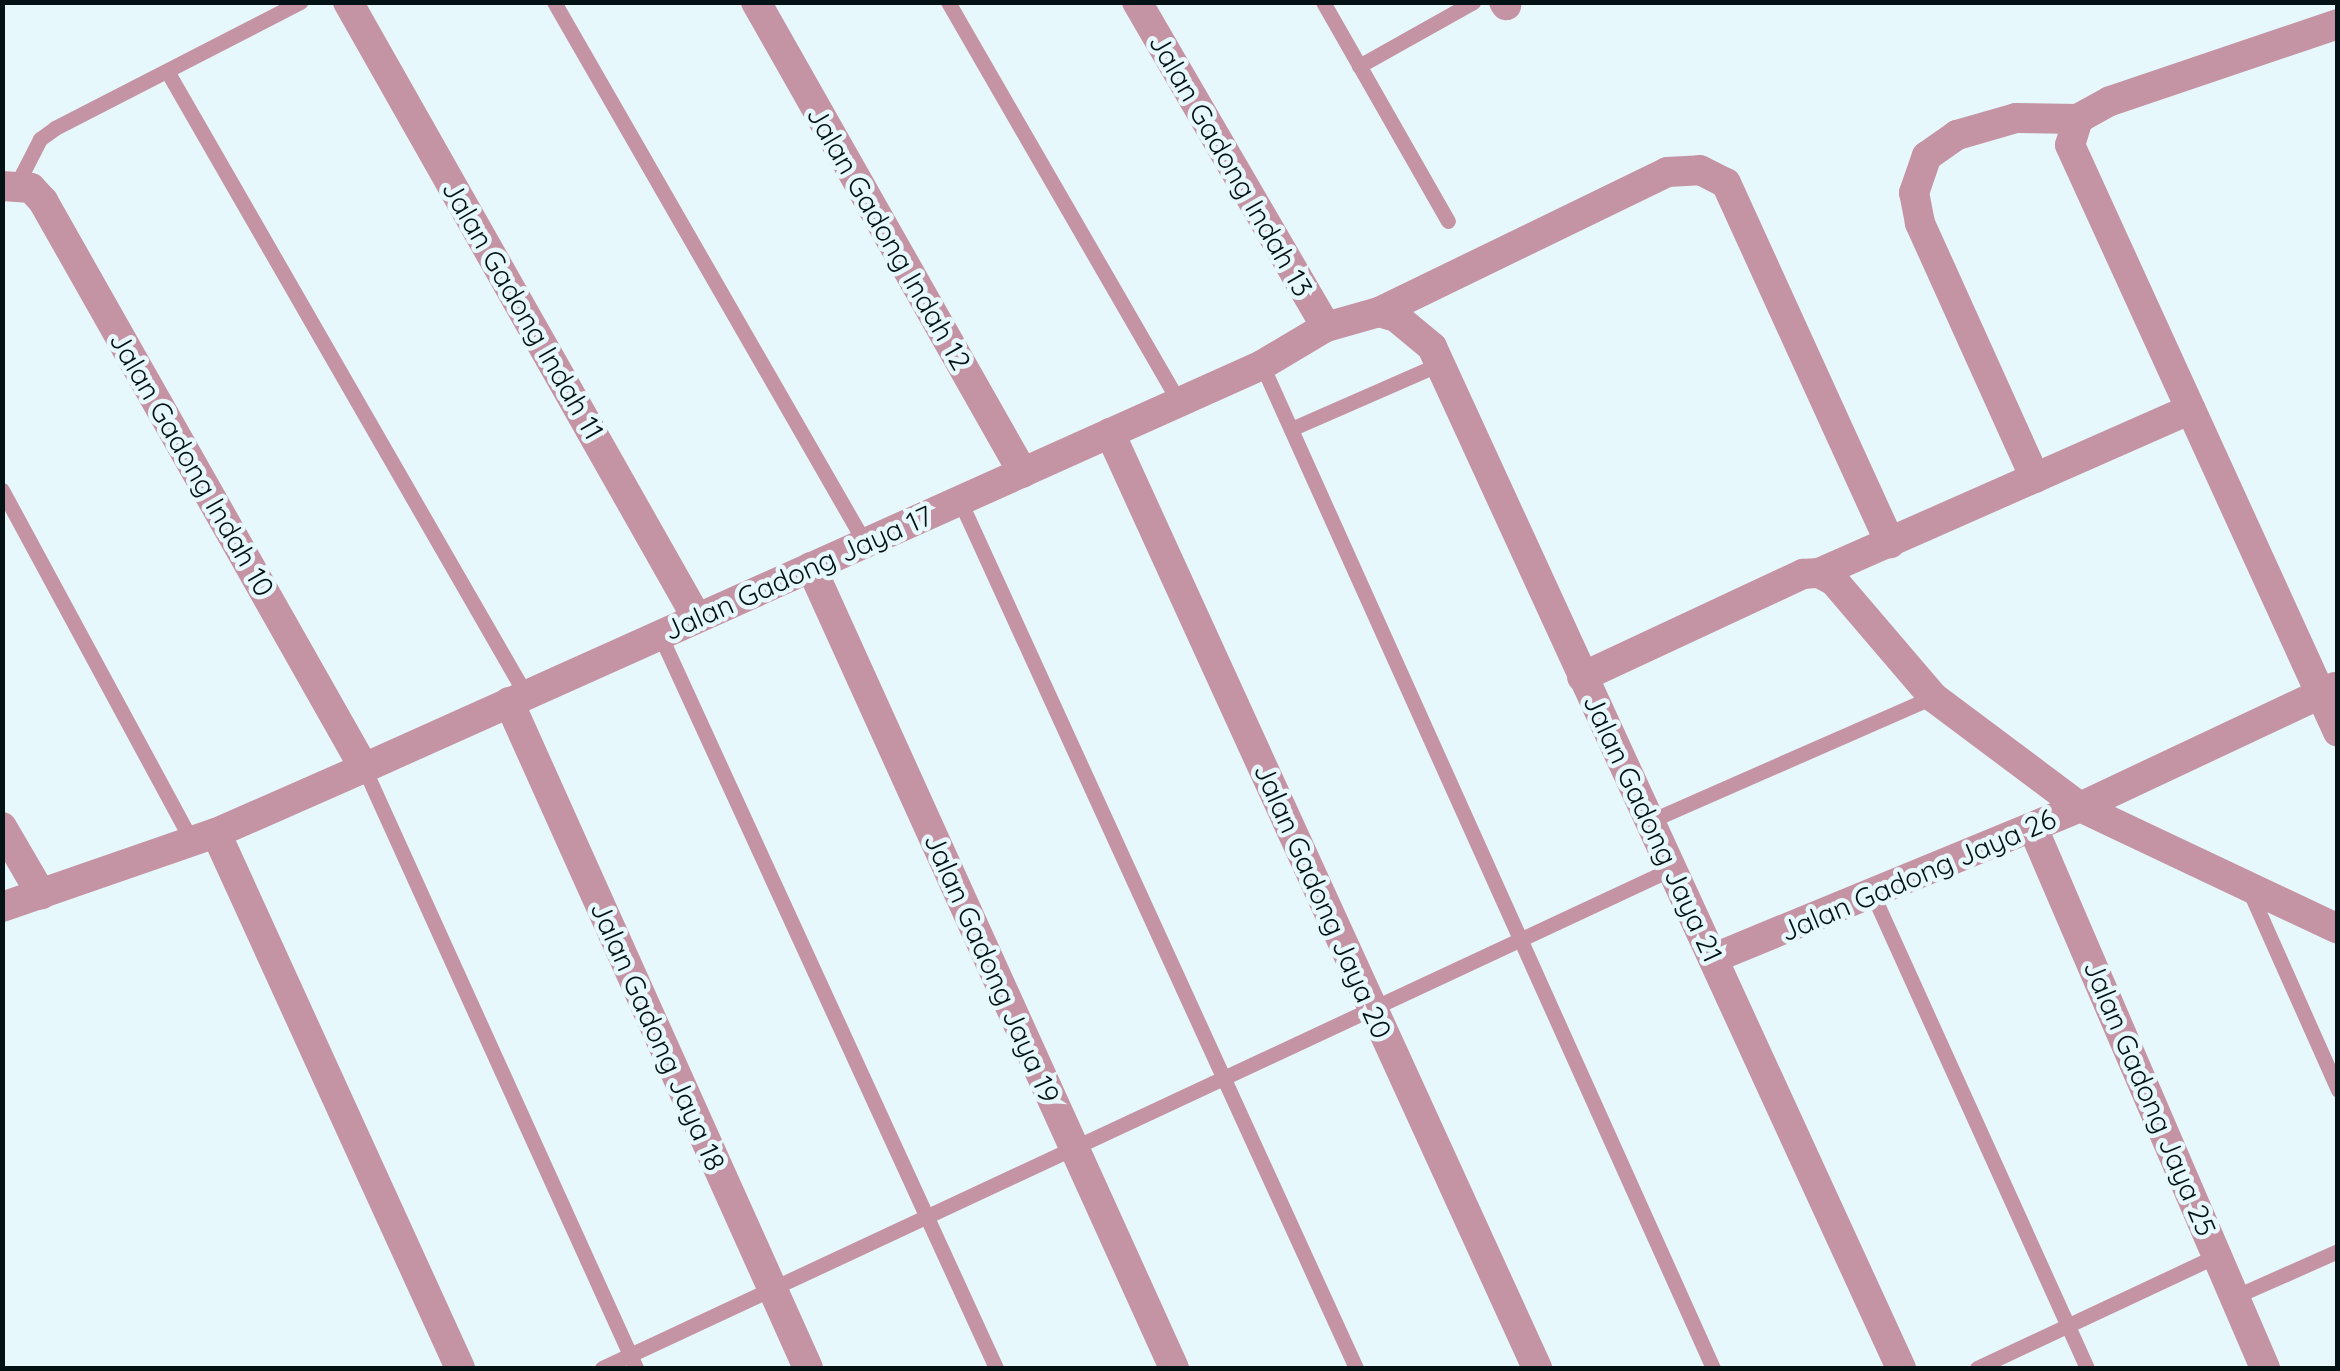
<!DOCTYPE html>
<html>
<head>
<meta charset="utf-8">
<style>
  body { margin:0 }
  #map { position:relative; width:2340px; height:1371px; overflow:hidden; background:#e7f8fc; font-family:Quicksand,sans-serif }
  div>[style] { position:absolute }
  .lane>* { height:15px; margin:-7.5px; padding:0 7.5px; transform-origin:7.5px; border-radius:7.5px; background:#c594a4 }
  .street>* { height:30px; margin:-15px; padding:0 15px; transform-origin:15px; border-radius:15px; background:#c594a4 }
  span { translate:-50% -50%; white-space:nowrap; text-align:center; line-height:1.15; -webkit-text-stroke:9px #e7f8fc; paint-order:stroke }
  .street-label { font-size:28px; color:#021215 }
  .frame { position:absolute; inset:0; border:5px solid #021215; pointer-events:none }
</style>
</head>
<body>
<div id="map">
  <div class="lane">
    <i style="left:554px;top:2px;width:624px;rotate:60.11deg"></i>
    <i style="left:948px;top:2px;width:462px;rotate:60deg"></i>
    <i style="left:1323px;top:2px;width:252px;rotate:60.3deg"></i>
    <i style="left:1359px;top:66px;width:131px;rotate:-29.3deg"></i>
    <i style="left:167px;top:71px;width:720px;rotate:60.09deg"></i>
    <i style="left:17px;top:184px;width:51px;rotate:-62.9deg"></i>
    <i style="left:40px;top:139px;width:19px;rotate:-36deg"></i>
    <i style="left:55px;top:128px;width:276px;rotate:-27.2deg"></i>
    <i style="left:1262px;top:365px;width:1100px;rotate:65.79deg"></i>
    <i style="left:1291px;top:429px;width:163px;rotate:-23.6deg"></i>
    <i style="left:2px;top:490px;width:399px;rotate:61.6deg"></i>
    <i style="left:960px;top:501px;width:953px;rotate:65.45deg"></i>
    <i style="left:660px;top:635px;width:806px;rotate:65.37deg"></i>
    <i style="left:364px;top:768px;width:659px;rotate:65.61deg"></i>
    <i style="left:1650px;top:821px;width:309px;rotate:-23.7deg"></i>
    <i style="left:2249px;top:890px;width:219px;rotate:66deg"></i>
    <i style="left:1873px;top:895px;width:519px;rotate:65.66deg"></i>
    <i style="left:2234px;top:1297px;width:114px;rotate:-23.9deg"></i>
    <i style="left:602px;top:1368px;width:1180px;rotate:-25.02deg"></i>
    <i style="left:1977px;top:1368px;width:266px;rotate:-25.1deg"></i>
  </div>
  <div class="street">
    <i style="left:348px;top:2px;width:708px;rotate:60.47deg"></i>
    <i style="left:756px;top:2px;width:541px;rotate:60.45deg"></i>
    <i style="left:1137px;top:2px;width:376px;rotate:59.8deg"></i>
    <i style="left:1504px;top:2px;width:4px;rotate:56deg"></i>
    <i style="left:2338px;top:24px;width:241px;rotate:161.3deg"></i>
    <i style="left:2110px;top:101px;width:37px;rotate:151deg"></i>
    <i style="left:2078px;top:119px;width:27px;rotate:107deg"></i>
    <i style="left:2070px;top:145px;width:645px;rotate:65.46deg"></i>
    <i style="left:2px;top:186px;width:29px;rotate:4deg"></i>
    <i style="left:31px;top:188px;width:18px;rotate:47deg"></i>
    <i style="left:43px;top:201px;width:652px;rotate:60.48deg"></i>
    <i style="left:1379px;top:312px;width:18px;rotate:16deg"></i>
    <i style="left:1396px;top:317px;width:47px;rotate:39.8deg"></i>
    <i style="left:1432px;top:347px;width:1124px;rotate:65.33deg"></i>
    <i style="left:1110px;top:433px;width:1028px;rotate:65.45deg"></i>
    <i style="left:2035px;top:478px;width:280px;rotate:-114.3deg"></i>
    <i style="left:1920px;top:223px;width:31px;rotate:-101deg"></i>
    <i style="left:1914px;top:193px;width:39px;rotate:-71deg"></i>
    <i style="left:1927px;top:156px;width:37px;rotate:-35deg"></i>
    <i style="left:1957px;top:135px;width:61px;rotate:-16.1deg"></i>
    <i style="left:2016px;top:118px;width:62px;rotate:0.9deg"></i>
    <i style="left:811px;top:567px;width:879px;rotate:65.62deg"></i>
    <i style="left:1819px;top:573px;width:406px;rotate:-23.8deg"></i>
    <i style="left:1582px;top:677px;width:244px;rotate:-25deg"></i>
    <i style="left:1803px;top:574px;width:16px;rotate:-4deg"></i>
    <i style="left:1819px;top:573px;width:17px;rotate:28deg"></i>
    <i style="left:1834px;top:581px;width:153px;rotate:49.5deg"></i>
    <i style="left:1933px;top:697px;width:184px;rotate:36.8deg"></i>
    <i style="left:2080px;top:807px;width:285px;rotate:25.3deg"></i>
    <i style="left:509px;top:702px;width:730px;rotate:65.82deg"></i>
    <i style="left:2px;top:827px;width:78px;rotate:59.8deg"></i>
    <i style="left:2033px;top:828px;width:588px;rotate:66.75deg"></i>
    <i style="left:216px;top:833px;width:588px;rotate:65.48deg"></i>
    <i style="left:2px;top:907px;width:226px;rotate:-19.1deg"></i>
    <i style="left:216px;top:833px;width:162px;rotate:-23.7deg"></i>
    <i style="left:364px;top:768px;width:984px;rotate:-24.17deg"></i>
    <i style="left:1262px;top:365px;width:74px;rotate:-30.7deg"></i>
    <i style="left:1326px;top:327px;width:55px;rotate:-15.8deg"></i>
    <i style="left:1379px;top:312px;width:320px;rotate:-25.9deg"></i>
    <i style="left:1667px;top:172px;width:33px;rotate:-3deg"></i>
    <i style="left:1700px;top:170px;width:29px;rotate:27deg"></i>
    <i style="left:1726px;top:183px;width:396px;rotate:65.5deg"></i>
    <i style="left:1714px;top:958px;width:396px;rotate:-22.4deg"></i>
    <i style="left:2080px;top:807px;width:282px;rotate:-25.2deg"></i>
  </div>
  <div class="street-label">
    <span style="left:1231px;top:165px;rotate:60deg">Jalan Gadong Indah 13</span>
    <span style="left:889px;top:238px;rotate:60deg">Jalan Gadong Indah 12</span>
    <span style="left:523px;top:310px;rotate:60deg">Jalan Gadong Indah 11</span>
    <span style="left:192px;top:464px;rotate:60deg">Jalan Gadong Indah 10</span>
    <span style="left:798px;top:573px;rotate:-24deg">Jalan Gadong Jaya 17</span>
    <span style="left:1653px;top:828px;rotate:65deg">Jalan Gadong Jaya 21</span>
    <span style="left:1918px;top:875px;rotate:-23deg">Jalan Gadong Jaya 26</span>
    <span style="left:1323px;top:901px;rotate:66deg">Jalan Gadong Jaya 20</span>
    <span style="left:992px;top:968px;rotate:66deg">Jalan Gadong Jaya 19</span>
    <span style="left:658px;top:1036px;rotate:66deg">Jalan Gadong Jaya 18</span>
    <span style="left:2150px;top:1098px;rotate:67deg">Jalan Gadong Jaya 25</span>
  </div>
  <div class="frame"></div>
</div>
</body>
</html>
